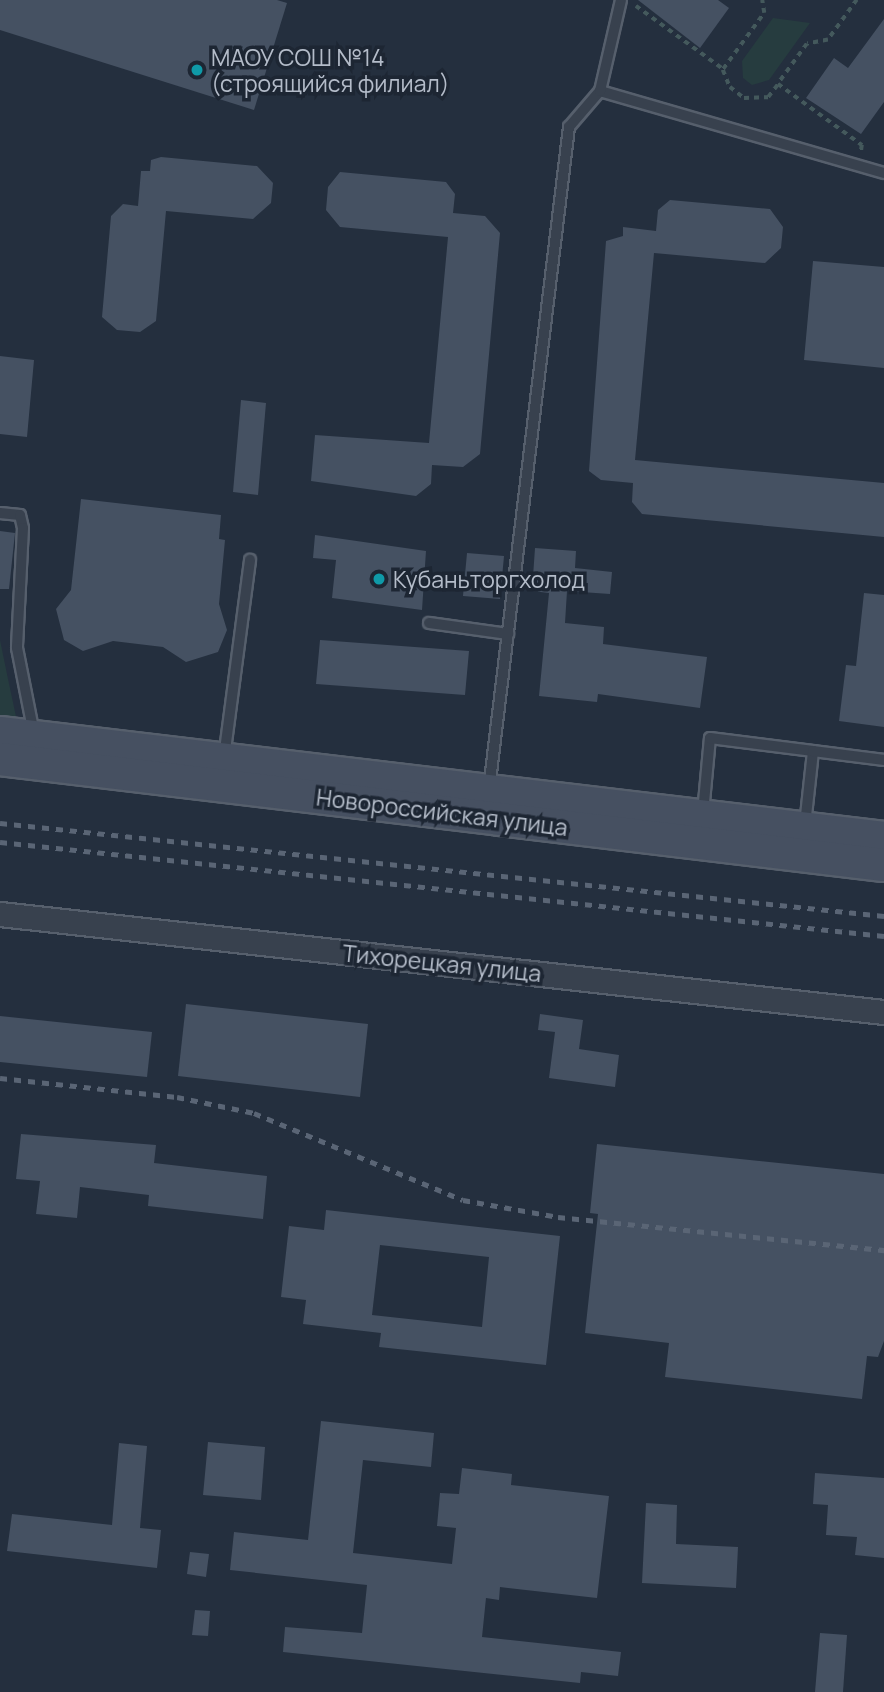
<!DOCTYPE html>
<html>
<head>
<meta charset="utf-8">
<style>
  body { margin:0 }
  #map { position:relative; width:884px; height:1692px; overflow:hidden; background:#242f3e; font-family:Manrope,sans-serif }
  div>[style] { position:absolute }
  .green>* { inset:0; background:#263c3f }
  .building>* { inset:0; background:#455162 }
  .path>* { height:3.5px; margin-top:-1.75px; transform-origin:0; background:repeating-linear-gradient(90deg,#44595c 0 5px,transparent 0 10px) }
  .roads { filter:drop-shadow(2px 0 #565f6c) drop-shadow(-2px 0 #565f6c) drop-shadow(0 2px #565f6c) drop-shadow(0 -2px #565f6c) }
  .service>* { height:10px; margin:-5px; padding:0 5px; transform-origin:5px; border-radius:5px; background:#38414e }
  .minor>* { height:23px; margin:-11.5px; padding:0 11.5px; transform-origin:11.5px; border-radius:11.5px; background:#38414e }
  .secondary>* { height:32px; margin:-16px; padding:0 16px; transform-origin:16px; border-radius:16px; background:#465061 }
  .rail>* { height:5px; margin-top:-2.5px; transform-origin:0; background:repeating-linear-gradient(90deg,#5a6575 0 7px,transparent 0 14px) }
  .dots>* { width:19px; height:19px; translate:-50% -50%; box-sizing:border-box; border:4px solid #1d2633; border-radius:50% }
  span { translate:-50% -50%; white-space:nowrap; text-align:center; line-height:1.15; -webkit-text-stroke:7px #1d2633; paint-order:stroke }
  .poi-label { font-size:23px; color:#b4bcc9 }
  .left { translate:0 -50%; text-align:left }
  .street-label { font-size:23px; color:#b4bcc9 }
</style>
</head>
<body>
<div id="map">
  <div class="green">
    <i style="clip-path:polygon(773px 18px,810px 23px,769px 80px,752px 85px,743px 78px,742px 61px)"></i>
    <i style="clip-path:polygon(0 640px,8px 679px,18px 726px,0 724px)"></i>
  </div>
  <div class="building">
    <i style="clip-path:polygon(0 0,277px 0,287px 3px,254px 110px,0 30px)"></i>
    <i style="clip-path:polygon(638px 0,718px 0,729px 8px,700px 48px)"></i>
    <i style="clip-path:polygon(884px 19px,884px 102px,861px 134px,806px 98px,834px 58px,848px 68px)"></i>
    <i style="clip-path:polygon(161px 157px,257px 166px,273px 183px,271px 203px,253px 219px,166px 211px,156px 321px,140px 332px,117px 330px,102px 317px,111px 216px,123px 204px,138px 206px,141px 171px,150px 171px,151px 160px)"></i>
    <i style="clip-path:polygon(340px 172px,446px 182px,455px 194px,453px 213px,485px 216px,500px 233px,480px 454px,463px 467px,432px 465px,431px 484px,416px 496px,311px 481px,315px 435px,429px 443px,448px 237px,340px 227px,326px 210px,328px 187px)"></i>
    <i style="clip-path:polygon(670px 200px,770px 209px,783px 227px,781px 248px,765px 263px,654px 253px,635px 460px,884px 483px,884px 537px,642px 514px,632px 502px,633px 483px,601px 480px,589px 471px,606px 241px,623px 236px,623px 227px,656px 231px,658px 210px)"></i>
    <i style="clip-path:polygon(813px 261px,884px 267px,884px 368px,804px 360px)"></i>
    <i style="clip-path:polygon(0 356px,34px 360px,27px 437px,0 434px)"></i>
    <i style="clip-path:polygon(241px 400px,266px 403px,258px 495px,233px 492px)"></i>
    <i style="clip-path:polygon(81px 499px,221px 515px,219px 539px,225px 540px,219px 604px,227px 630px,218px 652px,186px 662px,163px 647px,113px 641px,83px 651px,64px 640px,56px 609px,71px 590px)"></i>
    <i style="clip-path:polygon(0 531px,15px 533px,9px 589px,0 589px)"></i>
    <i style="clip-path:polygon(315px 535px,426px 551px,422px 610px,332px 598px,336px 560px,313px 558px)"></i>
    <i style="clip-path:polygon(535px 548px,576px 551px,575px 568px,612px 572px,610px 594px,567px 591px,565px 623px,604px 627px,603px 644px,707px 657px,700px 708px,598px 694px,597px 702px,539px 696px,549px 593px,532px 591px)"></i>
    <i style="clip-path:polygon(467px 553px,504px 556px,500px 599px,463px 596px)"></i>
    <i style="clip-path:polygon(864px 593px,884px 595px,884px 727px,839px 721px,846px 665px,856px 666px)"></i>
    <i style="clip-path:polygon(320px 640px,469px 651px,465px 695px,316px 684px)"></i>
    <i style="clip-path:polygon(186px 1004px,368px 1024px,360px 1097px,178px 1076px)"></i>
    <i style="clip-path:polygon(540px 1014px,583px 1020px,579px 1049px,619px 1055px,615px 1087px,549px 1078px,555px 1032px,538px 1030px)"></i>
    <i style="clip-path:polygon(0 1016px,152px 1032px,147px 1077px,0 1062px)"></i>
    <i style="clip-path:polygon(21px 1134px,156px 1145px,154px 1163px,267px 1176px,263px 1219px,148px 1206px,149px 1195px,80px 1187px,77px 1218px,36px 1214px,40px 1181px,16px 1179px)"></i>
    <i style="clip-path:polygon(597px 1144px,884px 1174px,884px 1341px,878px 1357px,867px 1356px,862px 1399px,665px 1377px,669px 1343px,585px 1333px,598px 1214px,590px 1213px)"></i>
    <i style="clip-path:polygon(evenodd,326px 1210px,560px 1236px,546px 1365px,379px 1347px,381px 1333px,303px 1324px,306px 1300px,281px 1297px,289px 1226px,324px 1230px,326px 1210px,380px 1245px,489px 1257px,482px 1327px,372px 1315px,380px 1245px)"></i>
    <i style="clip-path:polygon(321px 1421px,434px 1433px,431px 1467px,363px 1460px,353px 1553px,452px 1564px,456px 1528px,437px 1526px,440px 1493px,459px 1494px,462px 1468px,512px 1474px,511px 1485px,609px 1496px,597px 1598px,500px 1587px,499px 1600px,486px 1598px,482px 1637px,621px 1652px,618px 1676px,581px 1672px,580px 1683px,283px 1652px,285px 1627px,362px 1633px,367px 1585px,230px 1570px,234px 1532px,308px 1540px)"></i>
    <i style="clip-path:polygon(208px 1442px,265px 1447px,261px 1500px,203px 1495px)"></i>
    <i style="clip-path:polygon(119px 1443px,147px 1446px,140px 1528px,161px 1530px,157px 1568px,7px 1551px,12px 1514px,112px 1525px)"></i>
    <i style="clip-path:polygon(815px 1473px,884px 1478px,884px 1558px,855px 1555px,857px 1537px,826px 1535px,828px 1505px,813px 1504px)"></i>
    <i style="clip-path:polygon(646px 1503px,677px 1505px,676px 1544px,738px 1547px,736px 1588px,642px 1583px)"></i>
    <i style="clip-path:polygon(190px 1552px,209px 1554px,206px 1577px,187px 1574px)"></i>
    <i style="clip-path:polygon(195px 1610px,210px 1611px,208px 1636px,192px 1635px)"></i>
    <i style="clip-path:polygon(820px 1633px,847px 1635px,843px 1692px,815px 1692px)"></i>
  </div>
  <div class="path">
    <i style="left:857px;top:0;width:49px;rotate:125.9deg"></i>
    <i style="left:828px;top:40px;width:21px;rotate:169deg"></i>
    <i style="left:807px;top:44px;width:49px;rotate:125.9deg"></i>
    <i style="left:778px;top:84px;width:104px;rotate:36deg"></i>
    <i style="left:862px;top:145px;width:8px;rotate:97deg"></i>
    <i style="left:636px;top:6px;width:107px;rotate:35.9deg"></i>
    <i style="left:723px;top:69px;width:69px;rotate:-53.8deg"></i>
    <i style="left:764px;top:13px;width:13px;rotate:-99deg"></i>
    <i style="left:723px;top:70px;width:18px;rotate:68deg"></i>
    <i style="left:730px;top:87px;width:18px;rotate:38deg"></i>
    <i style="left:744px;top:98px;width:24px;rotate:-2deg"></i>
    <i style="left:768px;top:97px;width:16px;rotate:-52deg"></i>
  </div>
  <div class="roads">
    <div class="service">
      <i style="left:600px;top:91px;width:296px;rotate:16.1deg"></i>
      <i style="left:0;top:513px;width:20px;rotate:6deg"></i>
      <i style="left:20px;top:515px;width:13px;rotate:77deg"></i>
      <i style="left:23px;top:528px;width:120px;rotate:92.9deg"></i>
      <i style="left:17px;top:648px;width:88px;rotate:78.8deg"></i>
      <i style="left:429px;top:623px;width:80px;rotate:7.9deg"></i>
      <i style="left:224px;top:758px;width:200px;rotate:-82.5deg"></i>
      <i style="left:489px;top:789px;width:667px;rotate:-83.11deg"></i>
      <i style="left:569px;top:127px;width:48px;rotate:-49.3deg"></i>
      <i style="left:600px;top:91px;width:93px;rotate:-77deg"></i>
      <i style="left:703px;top:813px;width:75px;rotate:-84.7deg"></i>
      <i style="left:710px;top:738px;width:104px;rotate:7.2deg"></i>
      <i style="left:805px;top:825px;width:74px;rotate:-83.8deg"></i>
      <i style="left:813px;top:751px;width:72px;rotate:7.2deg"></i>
    </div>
    <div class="minor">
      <i style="left:0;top:914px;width:889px;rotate:6.33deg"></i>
    </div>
    <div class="secondary">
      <i style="left:0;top:733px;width:890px;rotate:6.77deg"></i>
      <i style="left:0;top:759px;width:890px;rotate:6.84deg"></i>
    </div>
  </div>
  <div class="rail">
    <i style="left:0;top:823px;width:889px;rotate:6.01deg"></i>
    <i style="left:0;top:842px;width:889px;rotate:6.07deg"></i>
    <i style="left:0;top:1078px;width:178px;rotate:6.1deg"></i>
    <i style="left:177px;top:1097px;width:79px;rotate:11.7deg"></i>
    <i style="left:254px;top:1113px;width:226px;rotate:22.6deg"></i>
    <i style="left:463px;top:1200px;width:97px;rotate:10.1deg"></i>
    <i style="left:558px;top:1217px;width:328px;rotate:5.8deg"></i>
  </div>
  <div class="dots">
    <i style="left:197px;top:70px;background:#0f9aa8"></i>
    <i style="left:379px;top:579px;background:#0f9aa8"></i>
  </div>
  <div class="poi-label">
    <span class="left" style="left:211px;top:70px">МАОУ СОШ №14<br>(строящийся филиал)</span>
    <span class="left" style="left:393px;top:579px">Кубаньторгхолод</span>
  </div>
  <div class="street-label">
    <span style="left:442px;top:812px;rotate:7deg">Новороссийская улица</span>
    <span style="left:442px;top:963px;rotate:6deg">Тихорецкая улица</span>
  </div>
</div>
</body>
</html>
